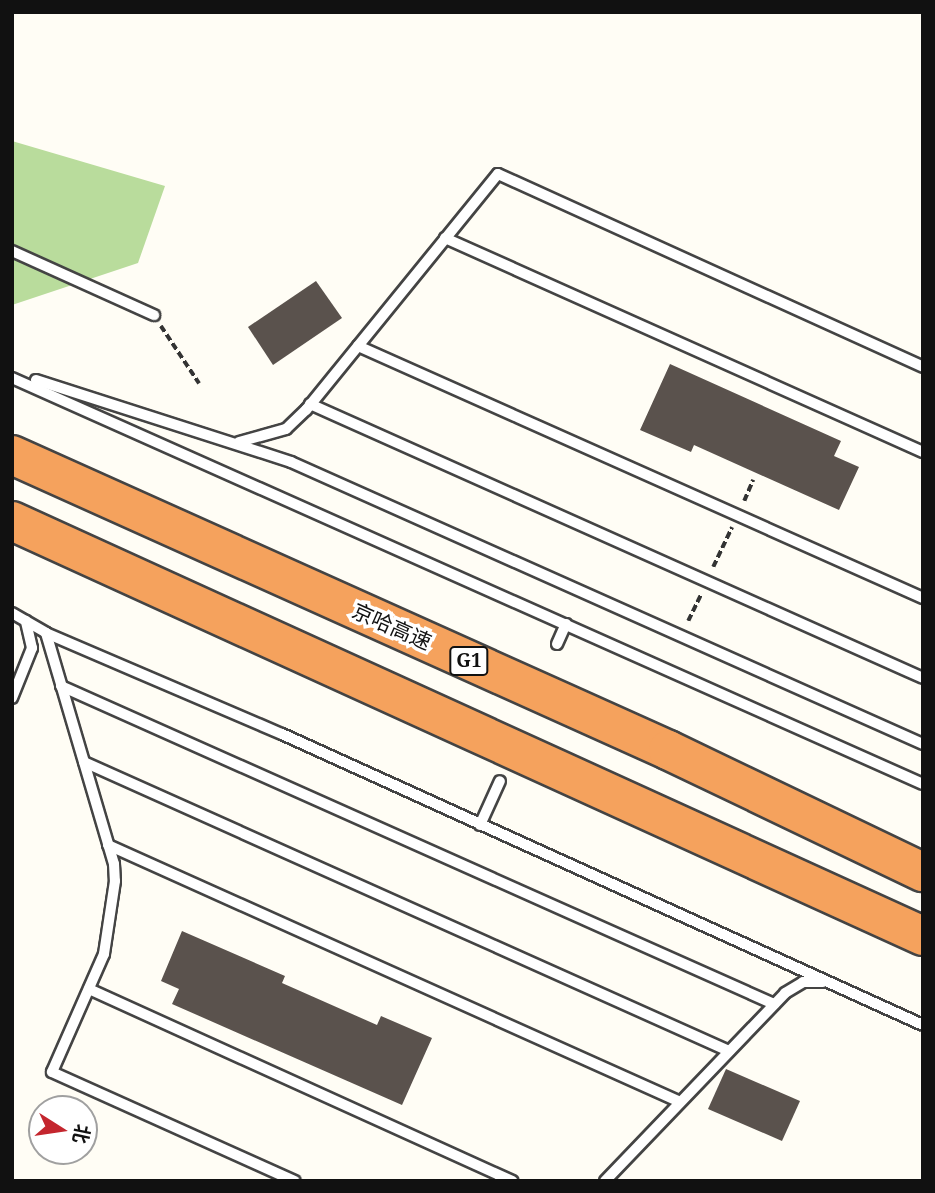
<!DOCTYPE html>
<html>
<head>
<meta charset="utf-8">
<style>
  body { margin:0 }
  #map { position:relative; width:935px; height:1193px; overflow:hidden; background:#fffdf5; font-family:"Noto Serif","Noto Sans SC",serif }
  div>[style] { position:absolute }
  .forest>* { inset:0; background:#b9dc9c }
  .building>* { inset:0; background:#5a524d }
  .path>* { height:3.5px; margin-top:-1.75px; transform-origin:0; background:repeating-linear-gradient(90deg,#333 0 7px,transparent 0 10.5px) }
  .roads { filter:drop-shadow(2px 0 #444) drop-shadow(-2px 0 #444) drop-shadow(0 2px #444) drop-shadow(0 -2px #444) }
  .service>* { height:10px; margin:-5px; padding:0 5px; transform-origin:5px; border-radius:5px; background:#fff }
  .motorway>* { height:38px; margin:-19px; padding:0 19px; transform-origin:19px; border-radius:19px; background:#f5a25d }
  span { translate:-50% -50%; white-space:nowrap; text-align:center; line-height:1.15; -webkit-text-stroke:7px #fff; paint-order:stroke }
  .shield-label span { padding:2px 5px; background:#fff; border:2px solid; border-radius:5px; -webkit-text-stroke-width:0 }
  .shield-label { font-size:19px; color:#111; font-weight:700 }
  .street-label { font-size:21px; color:#111 }
  .frame { position:absolute; inset:0; border:14px solid #111; pointer-events:none }
  .north { position:absolute; left:28px; top:1095px; width:70px; height:70px; box-sizing:border-box; background:#fff; border:2px solid #a0a0a0; border-radius:50%; rotate:102deg; font-size:19px; font-weight:700; line-height:28px; text-align:center; color:#111 }
  .north::after { content:''; display:block; margin:auto; width:24px; height:32px; background:#c4262e; clip-path:polygon(50% 0,100% 100%,50% 72%,0 100%) }
</style>
</head>
<body>
<div id="map">
  <div class="forest">
    <i style="clip-path:polygon(12px 141px,165px 186px,138px 263px,12px 305px)"></i>
  </div>
  <div class="building">
    <i style="clip-path:polygon(316px 281px,342px 318px,273px 365px,248px 327px)"></i>
    <i style="clip-path:polygon(670px 364px,841px 441px,834px 456px,859px 467px,839px 510px,694px 445px,691px 452px,640px 430px)"></i>
    <i style="clip-path:polygon(182px 931px,285px 976px,282px 983px,377px 1025px,381px 1016px,432px 1038px,402px 1105px,172px 1004px,179px 989px,161px 981px)"></i>
    <i style="clip-path:polygon(726px 1069px,800px 1101px,782px 1141px,708px 1109px)"></i>
  </div>
  <div class="path">
    <i style="left:161px;top:326px;width:69px;rotate:56.3deg"></i>
    <i style="left:744px;top:501px;width:23px;rotate:-67deg"></i>
    <i style="left:713px;top:567px;width:44px;rotate:-64.6deg"></i>
    <i style="left:688px;top:621px;width:30px;rotate:-64deg"></i>
  </div>
  <div class="roads">
    <div class="service">
      <i style="left:445px;top:238px;width:524px;rotate:24.12deg"></i>
      <i style="left:12px;top:251px;width:156px;rotate:24.3deg"></i>
      <i style="left:358px;top:346px;width:619px;rotate:24.04deg"></i>
      <i style="left:12px;top:378px;width:997px;rotate:24.02deg"></i>
      <i style="left:36px;top:380px;width:268px;rotate:17.8deg"></i>
      <i style="left:291px;top:462px;width:692px;rotate:24.05deg"></i>
      <i style="left:310px;top:404px;width:671px;rotate:24.08deg"></i>
      <i style="left:239px;top:442px;width:49px;rotate:-15.5deg"></i>
      <i style="left:286px;top:429px;width:28px;rotate:-44deg"></i>
      <i style="left:306px;top:410px;width:304px;rotate:-50.9deg"></i>
      <i style="left:498px;top:174px;width:467px;rotate:24.4deg"></i>
      <i style="left:12px;top:613px;width:39px;rotate:30deg"></i>
      <i style="left:46px;top:633px;width:257px;rotate:23.2deg"></i>
      <i style="left:282px;top:734px;width:704px;rotate:24.42deg"></i>
      <i style="left:46px;top:633px;width:241px;rotate:73.6deg"></i>
      <i style="left:114px;top:864px;width:17px;rotate:87deg"></i>
      <i style="left:115px;top:881px;width:74px;rotate:98.6deg"></i>
      <i style="left:104px;top:954px;width:129px;rotate:113.8deg"></i>
      <i style="left:52px;top:1072px;width:266px;rotate:24.2deg"></i>
      <i style="left:557px;top:644px;width:22px;rotate:-66deg"></i>
      <i style="left:61px;top:686px;width:781px;rotate:24.04deg"></i>
      <i style="left:12px;top:698px;width:54px;rotate:-68.2deg"></i>
      <i style="left:32px;top:648px;width:28px;rotate:-103deg"></i>
      <i style="left:84px;top:762px;width:707px;rotate:24.14deg"></i>
      <i style="left:480px;top:825px;width:48px;rotate:-65.6deg"></i>
      <i style="left:108px;top:845px;width:627px;rotate:24.19deg"></i>
      <i style="left:89px;top:989px;width:465px;rotate:24.4deg"></i>
      <i style="left:605px;top:1181px;width:260px;rotate:-46.2deg"></i>
      <i style="left:785px;top:993px;width:21px;rotate:-31deg"></i>
      <i style="left:803px;top:982px;width:20px"></i>
    </div>
    <div class="motorway">
      <i style="left:12px;top:455px;width:719px;rotate:24.21deg"></i>
      <i style="left:668px;top:750px;width:283px;rotate:25.6deg"></i>
      <i style="left:12px;top:521px;width:1001px;rotate:24.49deg"></i>
    </div>
  </div>
  <div class="shield-label">
    <span style="left:469px;top:661px">G1</span>
  </div>
  <div class="street-label">
    <span style="left:392px;top:626px;rotate:24deg">京哈高速</span>
  </div>
  <div class="frame"></div>
  <div class="north">北</div>
</div>
</body>
</html>
